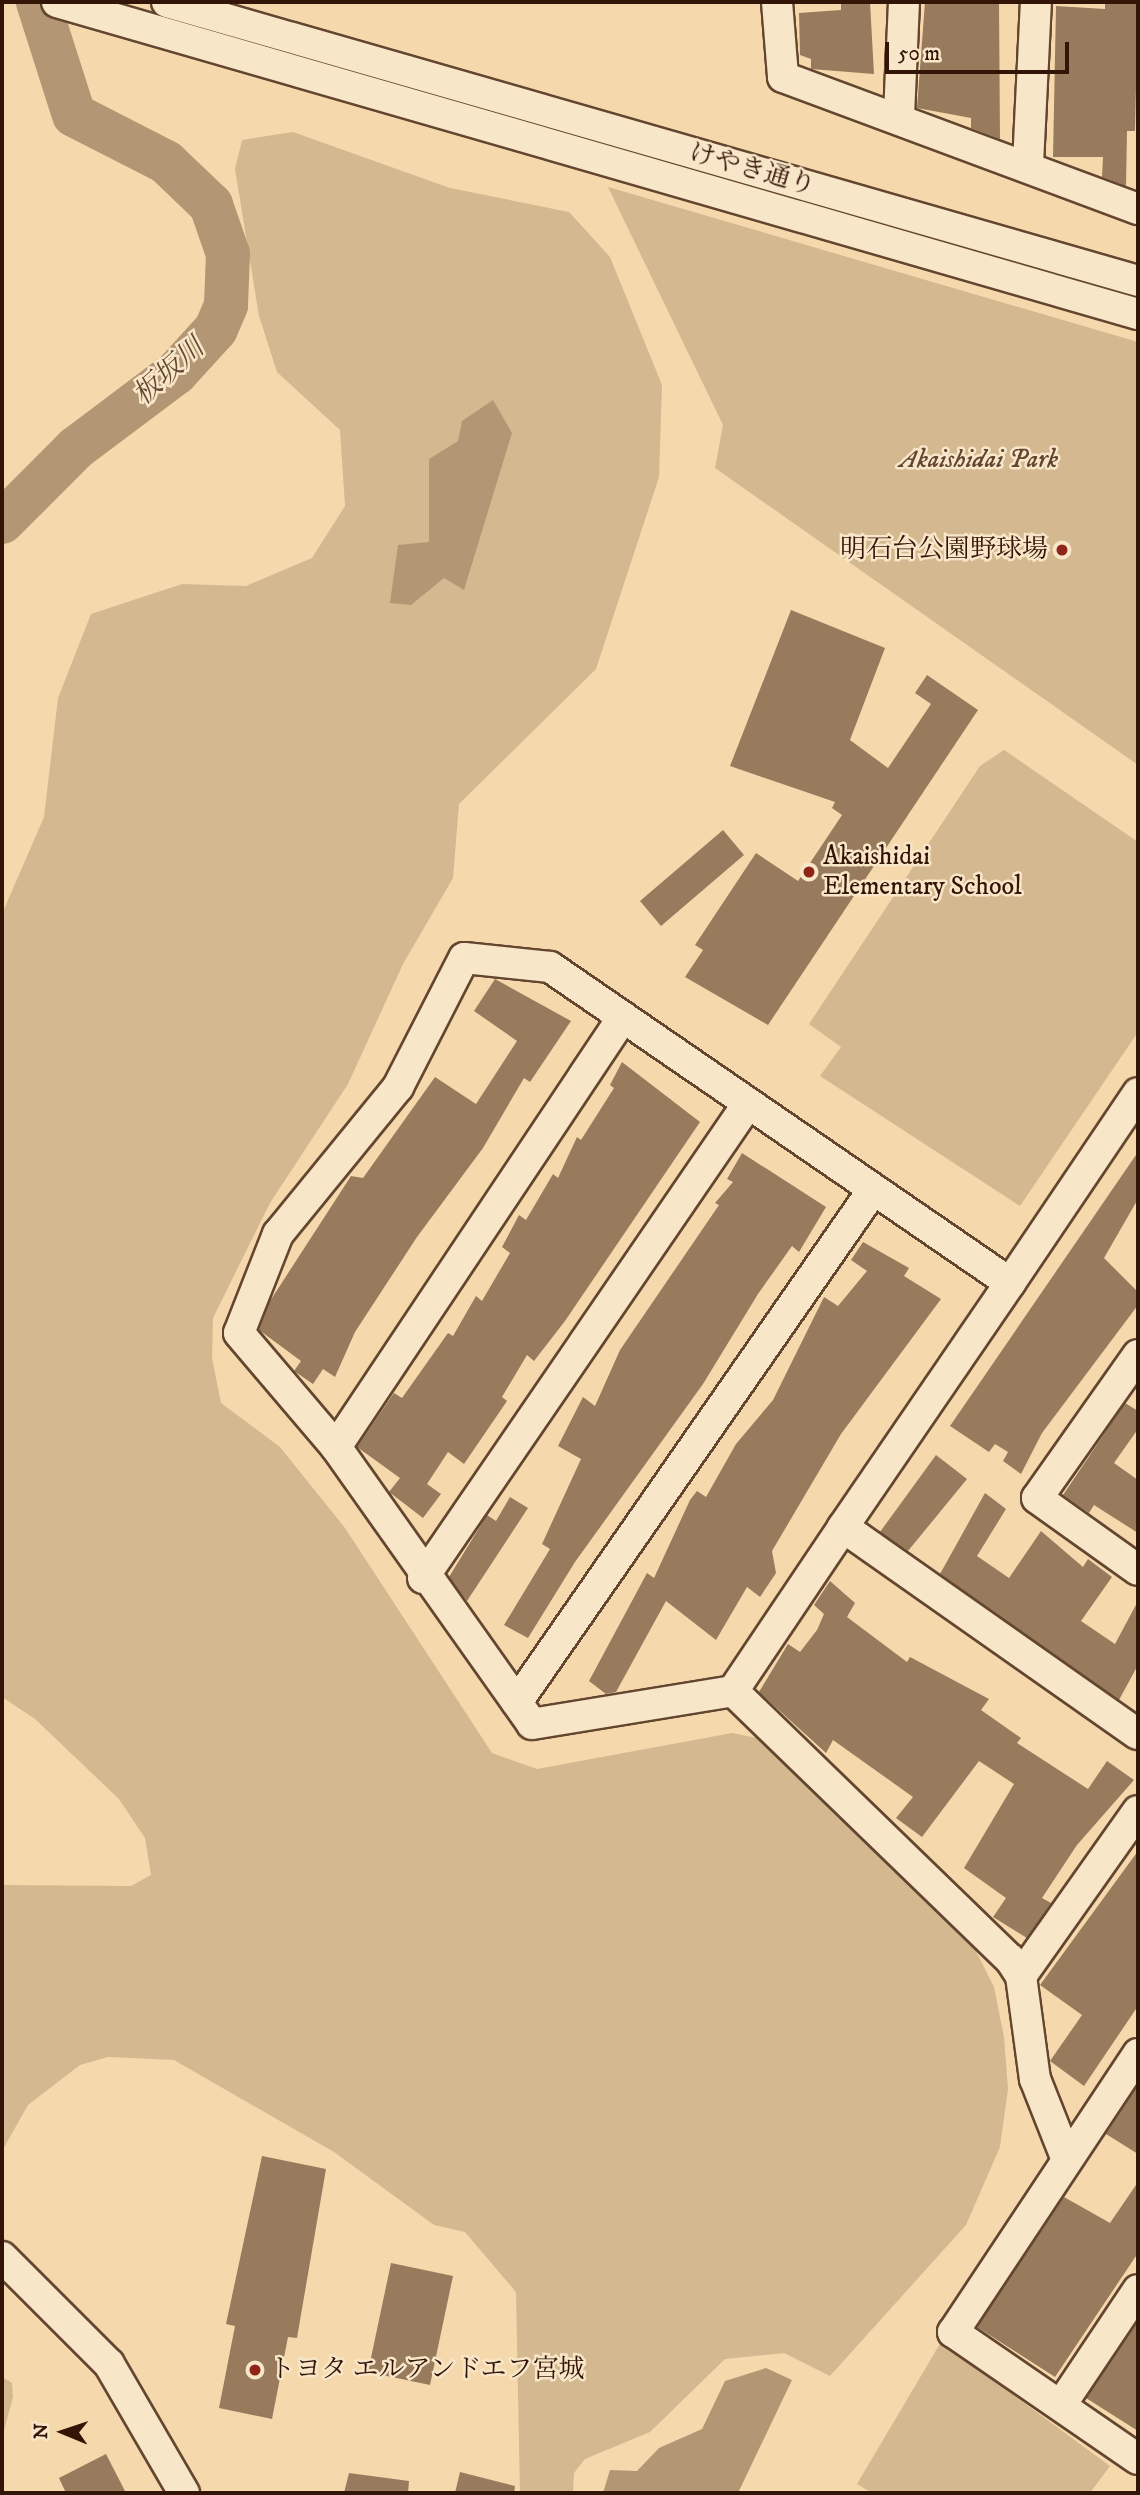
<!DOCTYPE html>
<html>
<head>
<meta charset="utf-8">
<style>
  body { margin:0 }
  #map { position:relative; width:1140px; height:2495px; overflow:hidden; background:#f5d9ac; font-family:"IM FELL DW Pica","Noto Serif JP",serif }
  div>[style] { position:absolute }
  .green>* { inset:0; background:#d4b890 }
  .water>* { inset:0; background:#b39674 }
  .river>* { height:44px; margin:-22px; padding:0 22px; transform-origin:22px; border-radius:22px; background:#b39674 }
  .building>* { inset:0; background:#987b5d }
  .roads { filter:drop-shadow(2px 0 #644630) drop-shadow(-2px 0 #644630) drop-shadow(0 2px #644630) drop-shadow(0 -2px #644630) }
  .minor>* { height:30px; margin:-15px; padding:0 15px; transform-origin:15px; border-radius:15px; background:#f8e6c9 }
  .dots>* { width:19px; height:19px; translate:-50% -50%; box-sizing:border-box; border:4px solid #f8e6c9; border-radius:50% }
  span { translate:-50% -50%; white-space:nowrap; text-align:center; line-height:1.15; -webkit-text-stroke:5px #f8e6c9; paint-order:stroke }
  .street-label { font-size:26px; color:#331507 }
  .park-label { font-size:26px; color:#634630; font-style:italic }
  .poi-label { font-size:26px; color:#331507 }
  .right { translate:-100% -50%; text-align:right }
  .left { translate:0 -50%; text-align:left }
  .water-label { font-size:28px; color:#664933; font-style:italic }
  .frame { position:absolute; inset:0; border:4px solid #331507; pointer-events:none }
  .north { position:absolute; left:28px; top:2397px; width:70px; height:70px; -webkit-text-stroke:5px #f8e6c9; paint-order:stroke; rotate:272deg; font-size:19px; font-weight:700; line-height:28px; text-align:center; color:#331507 }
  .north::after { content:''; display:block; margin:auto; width:24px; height:32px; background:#331507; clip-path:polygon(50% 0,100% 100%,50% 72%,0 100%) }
  .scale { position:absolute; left:885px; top:42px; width:184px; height:32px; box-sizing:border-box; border:4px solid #331507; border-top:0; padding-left:9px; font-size:21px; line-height:24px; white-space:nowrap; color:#331507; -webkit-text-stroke:5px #f8e6c9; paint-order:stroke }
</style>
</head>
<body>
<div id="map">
  <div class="green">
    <i style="clip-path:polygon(293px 132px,450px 188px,569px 212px,610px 257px,662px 385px,659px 477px,596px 669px,459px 804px,453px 878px,403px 964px,348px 1084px,270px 1203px,213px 1318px,212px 1358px,221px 1403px,280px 1447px,345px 1528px,492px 1753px,537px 1769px,732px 1733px,757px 1738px,967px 1933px,994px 1987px,1004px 2037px,1008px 2089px,1000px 2147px,966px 2225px,830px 2376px,784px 2353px,725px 2359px,650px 2432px,585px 2459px,574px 2473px,573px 2493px,520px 2493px,516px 2292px,465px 2232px,434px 2225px,334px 2152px,174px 2060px,108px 2057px,80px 2065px,28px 2105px,2px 2151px,2px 1885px,131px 1886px,151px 1875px,145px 1838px,119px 1799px,35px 1719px,2px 1697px,2px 914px,44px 817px,58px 698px,91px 614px,182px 584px,246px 586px,312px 558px,345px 506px,340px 430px,277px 372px,259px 316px,235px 169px,242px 140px)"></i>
    <i style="clip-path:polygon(608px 187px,1138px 342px,1138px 765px,715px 468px,723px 425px)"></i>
    <i style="clip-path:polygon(1004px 750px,1138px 842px,1138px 1032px,1020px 1206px,820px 1076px,841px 1047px,809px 1024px,980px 766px)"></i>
    <i style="clip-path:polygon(941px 2342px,1110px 2466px,1090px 2493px,872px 2493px,857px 2484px)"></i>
    <i style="clip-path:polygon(2px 2377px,12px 2383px,13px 2397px,2px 2438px)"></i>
  </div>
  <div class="water">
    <i style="clip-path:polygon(493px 400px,512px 433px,464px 590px,444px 578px,411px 605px,390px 603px,398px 545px,429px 542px,429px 459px,458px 441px,462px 421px)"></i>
    <i style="clip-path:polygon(766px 2368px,792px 2380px,738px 2493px,603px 2493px,610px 2470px,637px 2471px,659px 2448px,702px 2429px,725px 2381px)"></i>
  </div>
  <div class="river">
    <i style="left:2px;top:522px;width:105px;rotate:-45deg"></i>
    <i style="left:76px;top:448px;width:125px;rotate:-36.9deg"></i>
    <i style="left:176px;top:373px;width:59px;rotate:-47.7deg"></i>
    <i style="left:216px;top:329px;width:26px;rotate:-67deg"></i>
    <i style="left:226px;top:305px;width:51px;rotate:-87.8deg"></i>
    <i style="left:228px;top:254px;width:52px;rotate:-109.1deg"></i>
    <i style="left:211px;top:205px;width:62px;rotate:-136.3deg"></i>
    <i style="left:166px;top:162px;width:103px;rotate:-152.9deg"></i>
    <i style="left:74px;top:115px;width:119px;rotate:-107.7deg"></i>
  </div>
  <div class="building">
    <i style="clip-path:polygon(841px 2px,870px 2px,874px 74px,811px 69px,811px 59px,800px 55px,799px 13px,841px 10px)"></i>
    <i style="clip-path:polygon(925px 2px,999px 2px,1000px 139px,971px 128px,971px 118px,917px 108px)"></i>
    <i style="clip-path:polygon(1105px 2px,1138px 2px,1135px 131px,1127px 131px,1126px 186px,1102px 177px,1103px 157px,1053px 157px,1056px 6px,1105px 9px)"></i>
    <i style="clip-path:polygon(791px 610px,885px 648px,850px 740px,888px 768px,931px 704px,915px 693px,927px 675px,978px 710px,768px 1025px,685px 977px,703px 950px,695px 945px,756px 853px,798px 881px,842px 815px,832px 808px,835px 802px,730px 766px)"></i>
    <i style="clip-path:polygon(723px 830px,744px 855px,661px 926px,640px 901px)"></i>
    <i style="clip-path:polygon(495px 979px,571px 1021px,530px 1082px,524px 1078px,483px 1148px,417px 1237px,355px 1332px,335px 1377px,323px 1369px,313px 1384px,294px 1371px,301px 1361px,259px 1330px,270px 1301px,351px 1176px,363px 1178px,435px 1077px,476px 1104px,517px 1041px,474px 1011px)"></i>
    <i style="clip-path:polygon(622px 1062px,700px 1122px,565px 1321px,534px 1361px,527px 1355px,502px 1397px,507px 1401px,464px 1464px,448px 1452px,427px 1484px,441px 1494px,423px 1518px,389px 1492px,400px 1478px,357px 1447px,394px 1393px,402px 1398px,448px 1333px,453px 1336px,476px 1296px,482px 1301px,510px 1253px,502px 1247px,519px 1215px,526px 1220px,553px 1174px,558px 1178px,577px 1137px,581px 1140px,614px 1088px,610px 1085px)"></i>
    <i style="clip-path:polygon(1138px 1152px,1138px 1199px,1104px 1258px,1138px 1292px,1138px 1305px,1042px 1433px,1021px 1474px,1003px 1461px,1008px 1452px,995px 1444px,989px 1452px,950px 1426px)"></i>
    <i style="clip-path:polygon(742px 1153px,826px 1207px,799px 1252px,792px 1246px,758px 1294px,703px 1384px,575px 1562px,528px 1638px,504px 1625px,550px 1549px,542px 1544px,581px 1459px,558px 1446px,583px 1397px,595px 1406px,620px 1350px,719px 1205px,715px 1203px,733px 1182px,727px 1179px)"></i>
    <i style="clip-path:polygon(863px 1242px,909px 1268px,904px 1276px,941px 1299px,841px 1434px,772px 1551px,776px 1573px,760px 1597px,747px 1587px,716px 1640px,666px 1601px,616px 1692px,606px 1694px,589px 1681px,647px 1573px,654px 1578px,690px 1500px,697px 1491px,706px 1497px,736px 1444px,773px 1400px,824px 1297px,838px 1306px,867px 1271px,851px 1260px)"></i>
    <i style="clip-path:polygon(1125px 1403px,1138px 1411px,1138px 1429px,1114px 1463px,1138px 1480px,1138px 1533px,1094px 1505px,1089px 1513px,1063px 1495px)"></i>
    <i style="clip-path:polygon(936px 1455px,967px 1479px,908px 1551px,880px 1532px)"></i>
    <i style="clip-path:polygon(985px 1493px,1006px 1509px,977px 1556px,1009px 1578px,1041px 1531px,1083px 1567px,1088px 1559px,1112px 1577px,1081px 1621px,1115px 1644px,1138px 1601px,1138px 1665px,1119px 1700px,940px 1574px)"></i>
    <i style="clip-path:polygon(510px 1497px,528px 1508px,467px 1601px,449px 1577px,487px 1515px,496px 1521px)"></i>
    <i style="clip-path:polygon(830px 1581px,855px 1603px,847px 1617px,907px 1662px,910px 1657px,989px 1699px,981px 1710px,1021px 1738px,1017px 1743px,1088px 1789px,1107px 1761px,1134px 1780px,1077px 1845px,1042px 1898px,1051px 1903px,1027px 1938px,993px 1917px,1006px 1898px,964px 1868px,1014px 1784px,979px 1761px,922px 1837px,896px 1818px,913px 1797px,833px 1740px,826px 1753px,759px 1692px,788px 1644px,800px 1652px,817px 1630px,824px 1614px,814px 1605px)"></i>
    <i style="clip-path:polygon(1138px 1851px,1138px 2006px,1084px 2086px,1050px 2061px,1082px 2015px,1040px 1985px)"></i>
    <i style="clip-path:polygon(1138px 2085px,1138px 2154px,1106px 2134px)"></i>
    <i style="clip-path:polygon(262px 2156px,326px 2169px,297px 2338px,288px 2337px,272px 2419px,219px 2408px,235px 2326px,226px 2324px)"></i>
    <i style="clip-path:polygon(1138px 2182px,1138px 2253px,1055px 2377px,977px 2327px,1064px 2197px,1110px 2223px)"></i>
    <i style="clip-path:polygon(391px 2263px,453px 2276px,430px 2385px,368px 2372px)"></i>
    <i style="clip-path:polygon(1138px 2321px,1138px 2431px,1086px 2398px)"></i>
    <i style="clip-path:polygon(106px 2454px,126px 2493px,66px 2493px,59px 2478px)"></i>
    <i style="clip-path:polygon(460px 2472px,515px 2486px,514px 2493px,455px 2493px)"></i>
    <i style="clip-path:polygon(349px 2473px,409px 2481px,408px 2493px,344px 2493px)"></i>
  </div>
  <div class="roads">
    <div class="minor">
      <i style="left:57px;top:2px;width:1125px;rotate:16.1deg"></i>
      <i style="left:167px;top:2px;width:1010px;rotate:16.03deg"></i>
      <i style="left:777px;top:2px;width:75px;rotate:85.4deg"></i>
      <i style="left:783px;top:77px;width:379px;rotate:20.4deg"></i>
      <i style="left:899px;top:116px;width:114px;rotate:-87.5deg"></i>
      <i style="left:1028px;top:164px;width:162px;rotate:-87.2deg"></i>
      <i style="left:1010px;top:1283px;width:558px;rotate:-145.51deg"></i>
      <i style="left:550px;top:967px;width:86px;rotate:-174deg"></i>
      <i style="left:464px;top:958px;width:145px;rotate:117.1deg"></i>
      <i style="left:398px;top:1087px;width:190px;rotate:129.2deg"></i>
      <i style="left:278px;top:1234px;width:106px;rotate:111.5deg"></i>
      <i style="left:239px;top:1333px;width:150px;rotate:49.6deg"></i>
      <i style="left:336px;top:1447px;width:339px;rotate:54.7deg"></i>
      <i style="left:532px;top:1724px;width:204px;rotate:-9.3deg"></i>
      <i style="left:733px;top:1691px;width:197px;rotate:-56.1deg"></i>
      <i style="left:843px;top:1527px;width:296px;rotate:-55.6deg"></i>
      <i style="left:1010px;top:1283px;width:229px;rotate:-56deg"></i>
      <i style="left:1138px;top:1355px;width:175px;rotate:125.2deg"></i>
      <i style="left:1037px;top:1498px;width:124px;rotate:35.5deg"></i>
      <i style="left:336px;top:1447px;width:517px;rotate:-56.28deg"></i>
      <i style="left:843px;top:1527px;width:360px;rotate:35.1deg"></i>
      <i style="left:423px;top:1578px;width:573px;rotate:-55.59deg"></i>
      <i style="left:733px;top:1691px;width:385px;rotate:44.1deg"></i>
      <i style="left:1010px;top:1959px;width:20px;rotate:57deg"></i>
      <i style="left:1021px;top:1976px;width:104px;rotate:82.3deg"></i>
      <i style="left:1035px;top:2079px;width:87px;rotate:68.4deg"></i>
      <i style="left:517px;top:1702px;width:624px;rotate:-55.19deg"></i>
      <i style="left:1021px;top:1976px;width:202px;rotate:-54.7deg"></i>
      <i style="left:1138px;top:2054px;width:334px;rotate:123.6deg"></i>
      <i style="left:953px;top:2332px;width:224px;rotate:34.5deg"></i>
      <i style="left:2px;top:2257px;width:151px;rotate:45deg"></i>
      <i style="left:109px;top:2364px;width:149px;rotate:59.8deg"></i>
      <i style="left:1061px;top:2405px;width:138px;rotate:-56.2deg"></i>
    </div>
  </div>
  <div class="dots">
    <i style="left:1062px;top:550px;background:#8f2418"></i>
    <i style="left:809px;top:872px;background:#8f2418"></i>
    <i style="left:255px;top:2370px;background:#8f2418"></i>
  </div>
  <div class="street-label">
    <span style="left:752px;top:170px;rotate:16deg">けやき通り</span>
  </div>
  <div class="park-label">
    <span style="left:979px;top:460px">Akaishidai Park</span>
  </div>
  <div class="poi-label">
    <span class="right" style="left:1048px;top:550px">明石台公園野球場</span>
    <span class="left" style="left:823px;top:872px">Akaishidai<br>Elementary School</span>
    <span class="left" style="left:269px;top:2370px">トヨタ エルアンドエフ宮城</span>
  </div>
  <div class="water-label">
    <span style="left:169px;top:372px;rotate:-42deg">板坂川</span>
  </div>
  <div class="frame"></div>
  <div class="north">N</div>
  <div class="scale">50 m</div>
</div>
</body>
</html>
